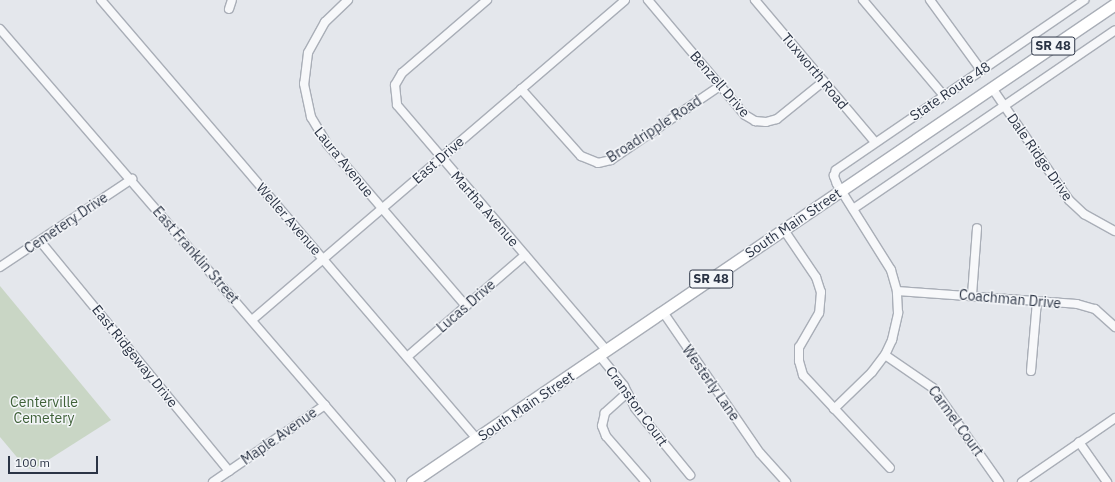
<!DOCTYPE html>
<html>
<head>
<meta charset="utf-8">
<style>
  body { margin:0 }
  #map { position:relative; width:1115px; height:482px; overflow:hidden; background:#e4e7ec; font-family:"IBM Plex Sans",sans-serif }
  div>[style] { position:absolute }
  .green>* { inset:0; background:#c9d6c5 }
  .roads { filter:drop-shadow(1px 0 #a9aeb7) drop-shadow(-1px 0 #a9aeb7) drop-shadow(0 1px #a9aeb7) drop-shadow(0 -1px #a9aeb7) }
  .minor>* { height:8px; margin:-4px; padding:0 4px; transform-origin:4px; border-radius:4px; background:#f7f8fa }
  .major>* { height:11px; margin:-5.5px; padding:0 5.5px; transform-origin:5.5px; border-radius:5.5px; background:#fff }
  span { translate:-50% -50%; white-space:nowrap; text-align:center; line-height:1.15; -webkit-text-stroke:3px #f4f6f9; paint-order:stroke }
  .shield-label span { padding:1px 3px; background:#f4f6f9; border:1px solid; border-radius:3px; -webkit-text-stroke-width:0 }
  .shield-label { font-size:13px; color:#2b3445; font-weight:700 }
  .street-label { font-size:14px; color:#2b3445 }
  .park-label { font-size:14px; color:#3f6138 }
  .scale { position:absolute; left:8px; top:456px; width:90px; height:18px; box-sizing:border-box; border:2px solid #2b3445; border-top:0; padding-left:5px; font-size:12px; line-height:14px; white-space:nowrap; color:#2b3445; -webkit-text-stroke:3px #f4f6f9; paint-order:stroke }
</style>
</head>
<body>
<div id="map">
  <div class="green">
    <i style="clip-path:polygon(0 286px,111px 420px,34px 469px,26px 468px,0 437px)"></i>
  </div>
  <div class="roads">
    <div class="minor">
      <i style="left:101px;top:0;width:578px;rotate:49.42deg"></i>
      <i style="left:348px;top:0;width:32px;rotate:136deg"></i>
      <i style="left:325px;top:22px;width:35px;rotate:119deg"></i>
      <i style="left:308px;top:53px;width:31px;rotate:97deg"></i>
      <i style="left:304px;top:84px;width:34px;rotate:78deg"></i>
      <i style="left:311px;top:117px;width:31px;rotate:59deg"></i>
      <i style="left:327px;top:144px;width:213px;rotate:49.4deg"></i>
      <i style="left:487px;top:0;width:112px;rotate:139.3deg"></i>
      <i style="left:402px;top:73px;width:14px;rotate:120deg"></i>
      <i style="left:395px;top:85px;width:20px;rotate:84deg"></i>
      <i style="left:397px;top:105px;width:322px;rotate:49.5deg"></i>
      <i style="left:648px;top:0;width:150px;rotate:49.9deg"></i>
      <i style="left:745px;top:115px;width:12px;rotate:31deg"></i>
      <i style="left:755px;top:121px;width:11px;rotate:5deg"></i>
      <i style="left:766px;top:122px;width:11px;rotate:-15deg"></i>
      <i style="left:777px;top:119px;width:60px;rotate:-39deg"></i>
      <i style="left:755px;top:0;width:186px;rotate:49.8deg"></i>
      <i style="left:863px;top:0;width:126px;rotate:49.8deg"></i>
      <i style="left:930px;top:0;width:87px;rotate:53.9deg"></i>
      <i style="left:229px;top:9px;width:9px;rotate:-72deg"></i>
      <i style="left:0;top:29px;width:598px;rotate:49.2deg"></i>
      <i style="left:992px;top:88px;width:136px;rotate:55.5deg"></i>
      <i style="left:1069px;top:200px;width:21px;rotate:43deg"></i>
      <i style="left:1084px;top:214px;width:35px;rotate:29deg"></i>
      <i style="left:521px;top:89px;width:90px;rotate:48.2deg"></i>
      <i style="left:581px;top:156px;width:18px;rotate:22deg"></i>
      <i style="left:598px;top:163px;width:13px;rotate:-13deg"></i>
      <i style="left:611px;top:160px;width:132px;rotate:-34.2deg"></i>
      <i style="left:853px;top:209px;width:317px;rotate:-34.3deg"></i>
      <i style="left:784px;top:230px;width:57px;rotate:55.8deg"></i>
      <i style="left:816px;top:277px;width:16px;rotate:72deg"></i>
      <i style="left:821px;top:292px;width:21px;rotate:95deg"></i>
      <i style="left:819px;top:313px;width:39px;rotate:120deg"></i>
      <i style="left:799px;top:347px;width:14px;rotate:90deg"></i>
      <i style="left:799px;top:361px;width:15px;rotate:74deg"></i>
      <i style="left:803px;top:375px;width:127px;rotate:46.9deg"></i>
      <i style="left:40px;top:241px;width:298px;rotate:50.6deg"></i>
      <i style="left:0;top:267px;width:159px;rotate:-33.7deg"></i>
      <i style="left:897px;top:291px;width:180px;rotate:4.1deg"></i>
      <i style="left:1077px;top:304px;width:19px;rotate:16deg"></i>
      <i style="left:1095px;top:309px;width:27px;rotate:42deg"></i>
      <i style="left:972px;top:295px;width:67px;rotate:-85.7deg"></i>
      <i style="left:663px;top:312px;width:171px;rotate:55.5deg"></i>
      <i style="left:760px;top:453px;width:39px;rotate:48deg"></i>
      <i style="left:252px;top:320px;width:491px;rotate:-40.6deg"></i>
      <i style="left:599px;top:355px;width:40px;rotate:51deg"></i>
      <i style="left:624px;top:386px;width:25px;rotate:63deg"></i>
      <i style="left:635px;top:408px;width:87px;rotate:50.6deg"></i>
      <i style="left:885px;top:355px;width:58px;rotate:34.5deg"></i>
      <i style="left:933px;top:388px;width:115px;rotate:54.9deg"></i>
      <i style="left:407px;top:357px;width:156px;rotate:-40.8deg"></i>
      <i style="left:1031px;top:371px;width:70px;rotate:-85.1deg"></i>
      <i style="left:627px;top:393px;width:30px;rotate:138deg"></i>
      <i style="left:605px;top:413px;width:13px;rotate:103deg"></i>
      <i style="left:602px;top:426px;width:11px;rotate:68deg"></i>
      <i style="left:606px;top:436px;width:61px;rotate:49deg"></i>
      <i style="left:834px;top:409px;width:53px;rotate:-44.2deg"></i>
      <i style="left:872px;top:372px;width:21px;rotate:-53deg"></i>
      <i style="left:885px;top:355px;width:17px;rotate:-65deg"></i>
      <i style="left:892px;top:340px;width:28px;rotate:-77deg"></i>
      <i style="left:898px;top:313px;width:22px;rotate:-93deg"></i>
      <i style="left:897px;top:291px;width:22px;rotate:-106deg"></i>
      <i style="left:891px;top:270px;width:102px;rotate:-122.1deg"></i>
      <i style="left:837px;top:184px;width:9px;rotate:-111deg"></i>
      <i style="left:834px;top:176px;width:6px;rotate:-72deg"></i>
      <i style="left:836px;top:170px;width:301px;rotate:-34.4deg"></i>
      <i style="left:1079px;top:442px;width:49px;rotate:55deg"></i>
      <i style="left:213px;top:482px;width:136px;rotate:-34.5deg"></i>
      <i style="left:1022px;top:482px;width:113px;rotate:-34.5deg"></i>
    </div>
    <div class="major">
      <i style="left:412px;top:482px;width:850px;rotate:-34.21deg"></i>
    </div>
  </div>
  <div class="shield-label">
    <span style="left:1053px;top:46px">SR 48</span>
    <span style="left:711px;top:279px">SR 48</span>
  </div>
  <div class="street-label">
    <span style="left:815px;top:71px;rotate:50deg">Tuxworth Road</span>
    <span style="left:720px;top:84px;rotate:49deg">Benzell Drive</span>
    <span style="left:950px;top:91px;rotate:-34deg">State Route 48</span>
    <span style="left:654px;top:129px;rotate:-33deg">Broadripple Road</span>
    <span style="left:1040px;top:157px;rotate:55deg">Dale Ridge Drive</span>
    <span style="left:438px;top:160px;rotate:-41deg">East Drive</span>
    <span style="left:344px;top:162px;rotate:51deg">Laura Avenue</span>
    <span style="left:485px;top:209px;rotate:49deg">Martha Avenue</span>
    <span style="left:289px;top:219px;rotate:49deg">Weller Avenue</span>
    <span style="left:66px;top:223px;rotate:-34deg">Cemetery Drive</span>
    <span style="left:793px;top:223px;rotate:-34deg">South Main Street</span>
    <span style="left:196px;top:255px;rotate:49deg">East Franklin Street</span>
    <span style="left:1010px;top:299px;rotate:5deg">Coachman Drive</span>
    <span style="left:466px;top:306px;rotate:-41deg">Lucas Drive</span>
    <span style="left:135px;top:356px;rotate:51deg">East Ridgeway Drive</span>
    <span style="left:711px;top:383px;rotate:55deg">Westerly Lane</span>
    <span style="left:526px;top:406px;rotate:-34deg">South Main Street</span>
    <span style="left:637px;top:406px;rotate:54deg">Cranston Court</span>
    <span style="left:956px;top:421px;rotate:54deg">Carmel Court</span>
    <span style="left:279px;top:436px;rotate:-35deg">Maple Avenue</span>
  </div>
  <div class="park-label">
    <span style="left:44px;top:410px">Centerville<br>Cemetery</span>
  </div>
  <div class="scale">100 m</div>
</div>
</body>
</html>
